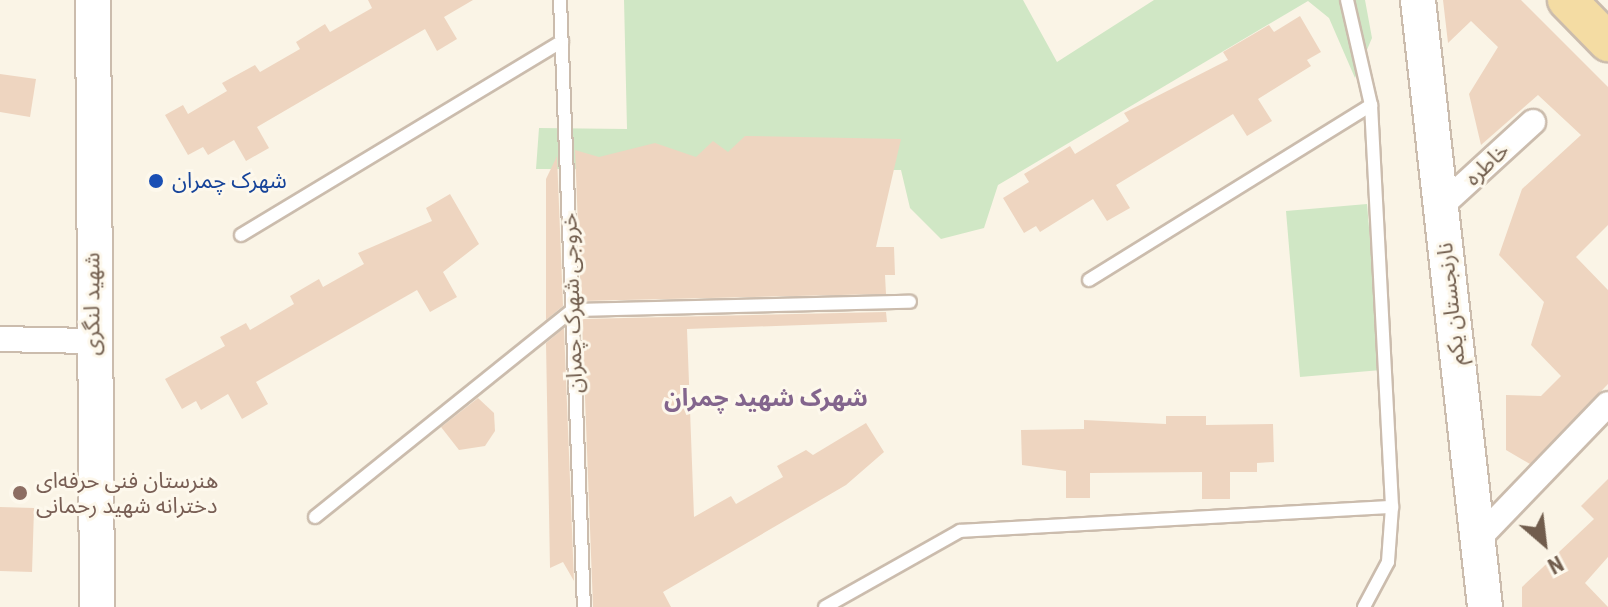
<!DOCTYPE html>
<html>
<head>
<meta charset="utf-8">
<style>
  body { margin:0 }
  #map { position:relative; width:1608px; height:607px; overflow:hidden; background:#faf4e6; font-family:"Roboto Condensed","Noto Sans Arabic",sans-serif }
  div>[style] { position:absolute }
  .green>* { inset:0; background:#d0e7c5 }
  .building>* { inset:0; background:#eed5c0 }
  .roads { filter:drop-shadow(2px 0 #cbbcad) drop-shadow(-2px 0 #cbbcad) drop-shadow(0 2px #cbbcad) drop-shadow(0 -2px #cbbcad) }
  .service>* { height:12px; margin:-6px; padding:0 6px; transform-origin:6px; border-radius:6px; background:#fff }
  .minor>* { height:24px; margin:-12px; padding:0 12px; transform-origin:12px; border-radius:12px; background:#fff }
  .secondary>* { height:34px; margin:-17px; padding:0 17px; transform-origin:17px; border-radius:17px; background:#fff }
  .primary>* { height:38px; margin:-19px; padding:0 19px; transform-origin:19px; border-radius:19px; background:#f4dca3 }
  .dots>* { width:22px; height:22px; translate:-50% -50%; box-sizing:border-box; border:4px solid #fdf8ec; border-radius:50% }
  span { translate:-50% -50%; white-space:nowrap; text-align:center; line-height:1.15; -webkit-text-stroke:6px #fdf8ec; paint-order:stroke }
  .street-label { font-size:22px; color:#715d4d }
  .transit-label { font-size:22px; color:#164399 }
  .left { translate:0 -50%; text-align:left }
  .education-label { font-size:22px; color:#785e54 }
  .neighbourhood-label { font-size:24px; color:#83658d; font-weight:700 }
  .north { position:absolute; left:1504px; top:503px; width:80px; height:80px; -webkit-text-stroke:6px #fdf8ec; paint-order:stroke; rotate:152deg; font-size:22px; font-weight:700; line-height:32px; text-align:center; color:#715d4d }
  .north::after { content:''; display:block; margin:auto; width:28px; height:36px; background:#715d4d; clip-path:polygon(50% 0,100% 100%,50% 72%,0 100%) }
</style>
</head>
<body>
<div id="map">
  <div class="green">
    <i style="clip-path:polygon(624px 0,1023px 0,1057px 62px,1154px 0,1365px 0,1372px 38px,1355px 78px,1329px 18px,1308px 1px,998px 185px,984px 228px,941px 239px,910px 208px,901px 170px,536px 169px,539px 128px,627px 129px)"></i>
    <i style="clip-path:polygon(1367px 204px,1381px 370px,1300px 377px,1286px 211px)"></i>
  </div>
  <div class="building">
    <i style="clip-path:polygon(368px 0,473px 0,444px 17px,457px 39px,437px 51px,425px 29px,257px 127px,269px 148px,246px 161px,234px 140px,208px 155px,203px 147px,188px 155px,165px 115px,183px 105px,188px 114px,227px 91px,222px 83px,255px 65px,260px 72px,300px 49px,296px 42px,325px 24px,330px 32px,372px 8px)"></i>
    <i style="clip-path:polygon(1443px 0,1521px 0,1608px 87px,1608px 225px,1576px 257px,1608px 290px,1608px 384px,1530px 464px,1506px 450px,1506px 395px,1541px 396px,1561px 376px,1531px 345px,1544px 302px,1499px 255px,1522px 189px,1581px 135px,1538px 95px,1481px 145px,1469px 94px,1498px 47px,1471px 21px,1448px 43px)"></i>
    <i style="clip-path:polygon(1300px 16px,1321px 52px,1307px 60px,1311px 66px,1258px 99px,1272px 121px,1247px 136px,1233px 114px,1116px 185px,1130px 208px,1107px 221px,1093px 199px,1040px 232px,1036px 226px,1024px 233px,1003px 198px,1029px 182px,1024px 174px,1070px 146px,1075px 154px,1129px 121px,1124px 113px,1228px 60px,1223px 52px,1269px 25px,1274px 32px)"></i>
    <i style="clip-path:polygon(0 74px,36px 79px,30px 117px,0 112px)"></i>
    <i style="clip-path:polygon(745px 136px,901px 139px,876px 247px,894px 247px,895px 275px,885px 275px,886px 294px,581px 301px,575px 150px,599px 157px,655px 143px,696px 157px,713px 141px,728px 152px)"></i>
    <i style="clip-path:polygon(557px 156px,563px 306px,546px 320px,546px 179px)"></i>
    <i style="clip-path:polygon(450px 194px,479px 244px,443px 272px,457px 297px,430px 312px,417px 290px,256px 382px,268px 404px,242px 419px,228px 394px,201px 410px,196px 401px,182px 409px,165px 379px,225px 346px,220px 337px,246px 323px,250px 330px,294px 304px,290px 296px,319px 279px,323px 287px,364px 264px,358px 253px,432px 221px,426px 208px)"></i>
    <i style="clip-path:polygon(886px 312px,887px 322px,687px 329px,694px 517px,731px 496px,736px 504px,783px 477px,777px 466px,806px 450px,813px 455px,866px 423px,884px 452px,846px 485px,663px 592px,671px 607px,593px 607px,582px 319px)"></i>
    <i style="clip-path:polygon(564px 328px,574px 581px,563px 562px,550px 568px,546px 343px)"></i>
    <i style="clip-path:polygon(478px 398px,494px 413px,495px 431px,485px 446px,459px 450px,441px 427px)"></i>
    <i style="clip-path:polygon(1166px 416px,1206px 416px,1206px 425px,1273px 424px,1274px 462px,1257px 463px,1257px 472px,1230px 472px,1230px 499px,1202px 499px,1202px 472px,1090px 473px,1090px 498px,1066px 498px,1066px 471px,1022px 465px,1021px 430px,1084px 429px,1084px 420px,1166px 424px)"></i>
    <i style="clip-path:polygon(1608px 479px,1608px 557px,1585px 583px,1608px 607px,1522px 607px,1522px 587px,1594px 519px,1581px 506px)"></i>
    <i style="clip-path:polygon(0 507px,34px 508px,32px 572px,0 571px)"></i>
  </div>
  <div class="roads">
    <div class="service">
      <i style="left:560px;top:0;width:607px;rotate:87.74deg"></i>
      <i style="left:1347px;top:0;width:108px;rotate:77.1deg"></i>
      <i style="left:1371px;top:105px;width:403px;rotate:87deg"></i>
      <i style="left:1392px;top:507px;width:55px;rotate:94.2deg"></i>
      <i style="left:1388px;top:562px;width:51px;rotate:118.1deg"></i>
      <i style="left:241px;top:235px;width:375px;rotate:-31.1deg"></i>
      <i style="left:1089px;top:280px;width:332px;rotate:-31.8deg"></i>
      <i style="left:315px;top:517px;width:330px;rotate:-38.8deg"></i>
      <i style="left:572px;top:310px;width:338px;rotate:-1.4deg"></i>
      <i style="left:825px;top:607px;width:155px;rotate:-29.4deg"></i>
      <i style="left:960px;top:531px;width:433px;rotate:-3.2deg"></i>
    </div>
    <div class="minor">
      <i style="left:1440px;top:207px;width:126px;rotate:-42.4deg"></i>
      <i style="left:0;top:339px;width:91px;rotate:1.3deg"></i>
      <i style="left:1478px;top:539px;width:187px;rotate:-46.1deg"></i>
    </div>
    <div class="secondary">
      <i style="left:93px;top:0;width:607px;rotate:89.62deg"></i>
      <i style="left:1418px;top:0;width:611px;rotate:83.7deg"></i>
    </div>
    <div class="primary">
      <i style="left:1567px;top:0;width:59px;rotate:45.7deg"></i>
    </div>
  </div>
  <div class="dots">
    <i style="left:156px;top:181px;background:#1a4fb4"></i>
    <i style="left:20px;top:493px;background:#8d6e63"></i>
  </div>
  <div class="street-label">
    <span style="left:1487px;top:164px;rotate:-43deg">خاطره</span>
    <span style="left:572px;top:303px;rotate:-92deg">خروجی شهرک چمران</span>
    <span style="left:92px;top:304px;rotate:-90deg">شهید لنگری</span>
    <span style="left:1451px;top:304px;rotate:-96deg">نارنجستان یکم</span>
  </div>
  <div class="transit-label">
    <span class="left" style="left:172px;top:181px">شهرک چمران</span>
  </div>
  <div class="education-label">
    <span class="left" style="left:36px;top:493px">هنرستان فنی حرفه‌ای<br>دخترانه شهید رحمانی</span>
  </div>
  <div class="neighbourhood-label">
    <span style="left:766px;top:399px">شهرک شهید چمران</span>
  </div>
  <div class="north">N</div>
</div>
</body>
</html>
